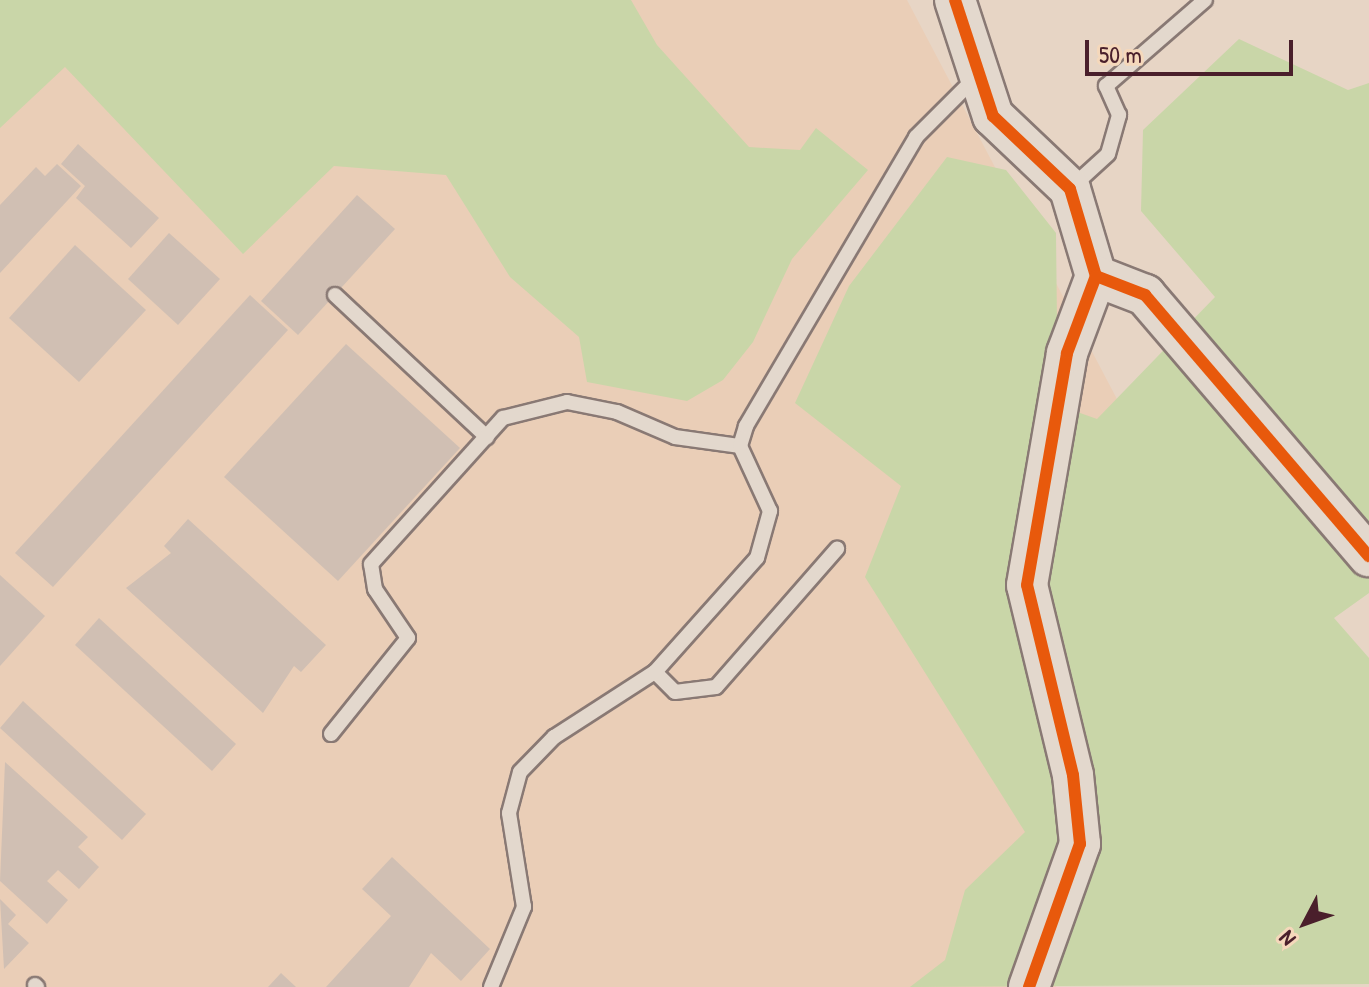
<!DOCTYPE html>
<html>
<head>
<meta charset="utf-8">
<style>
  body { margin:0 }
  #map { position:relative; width:1369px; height:987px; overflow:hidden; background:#e7d5c5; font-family:"Patrick Hand",sans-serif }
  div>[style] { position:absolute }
  .built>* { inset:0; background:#eaceb7 }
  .green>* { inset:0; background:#c9d6a8 }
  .building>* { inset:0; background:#d0bfb3 }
  .roads { filter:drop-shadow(2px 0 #897974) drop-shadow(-2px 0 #897974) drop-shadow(0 2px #897974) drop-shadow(0 -2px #897974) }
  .lane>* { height:14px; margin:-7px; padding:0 7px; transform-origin:7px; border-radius:7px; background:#e3d8cd }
  .secondary>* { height:40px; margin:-20px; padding:0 20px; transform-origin:20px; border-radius:20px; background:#e3d8cd }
  .cycleway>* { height:12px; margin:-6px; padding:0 6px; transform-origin:6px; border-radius:6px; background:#e8590c }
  span { translate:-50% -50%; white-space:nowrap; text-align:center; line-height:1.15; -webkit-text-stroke:7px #f5d8bb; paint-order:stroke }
  .north { position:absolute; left:1265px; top:883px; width:80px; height:80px; -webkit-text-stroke:6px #f5d8bb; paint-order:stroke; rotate:229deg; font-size:22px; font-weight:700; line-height:32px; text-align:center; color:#4a1f2b }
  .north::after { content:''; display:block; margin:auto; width:28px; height:36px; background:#4a1f2b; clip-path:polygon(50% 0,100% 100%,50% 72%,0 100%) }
  .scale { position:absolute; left:1085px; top:40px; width:208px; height:36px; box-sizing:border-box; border:4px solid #4a1f2b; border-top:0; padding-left:10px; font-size:24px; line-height:28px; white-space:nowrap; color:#4a1f2b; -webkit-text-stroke:6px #f5d8bb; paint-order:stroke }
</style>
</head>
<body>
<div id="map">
  <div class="built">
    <i style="clip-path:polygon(0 0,907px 0,1219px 593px,1056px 987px,0 987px)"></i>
  </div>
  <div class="green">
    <i style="clip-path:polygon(0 0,631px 0,657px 45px,749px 147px,800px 150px,816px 128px,868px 170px,792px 259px,753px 342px,723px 380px,687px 401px,587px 382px,579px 337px,510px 277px,446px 175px,334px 166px,243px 254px,65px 67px,0 128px)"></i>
    <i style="clip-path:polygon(1239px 39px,1348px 90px,1369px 83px,1369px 593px,1334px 618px,1369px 658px,1369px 984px,910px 987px,945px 960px,965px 890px,1025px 832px,865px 577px,901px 486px,795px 403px,849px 286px,947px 157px,1006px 170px,1056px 233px,1057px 323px,1038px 398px,1097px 419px,1215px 297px,1141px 211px,1143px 130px)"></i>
  </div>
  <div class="building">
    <i style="clip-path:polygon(78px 144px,159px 218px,131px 248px,76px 198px,85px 186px,61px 164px)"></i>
    <i style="clip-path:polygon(57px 164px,81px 186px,0 273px,0 205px,36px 167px,45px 176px)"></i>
    <i style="clip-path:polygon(357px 195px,395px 229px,298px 335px,261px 301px)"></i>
    <i style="clip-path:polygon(169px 233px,220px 279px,178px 325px,128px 279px)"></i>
    <i style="clip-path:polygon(75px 245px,146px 310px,79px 382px,9px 318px)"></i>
    <i style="clip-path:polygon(250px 295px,288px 330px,53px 587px,15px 553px)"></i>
    <i style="clip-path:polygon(346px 344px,460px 448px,338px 581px,224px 477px)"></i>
    <i style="clip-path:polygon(188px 519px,326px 645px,301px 672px,294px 666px,263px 713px,126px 588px,171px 553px,164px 546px)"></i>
    <i style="clip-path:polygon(0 575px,45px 616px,0 666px)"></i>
    <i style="clip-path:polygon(99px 618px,236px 744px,212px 771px,75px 645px)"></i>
    <i style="clip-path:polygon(23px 701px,146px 814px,122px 840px,0 728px)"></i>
    <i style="clip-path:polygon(5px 762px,88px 837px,78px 847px,99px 867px,79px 889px,58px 870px,47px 881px,68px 900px,47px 924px,0 881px)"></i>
    <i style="clip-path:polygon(392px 857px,490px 949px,461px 981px,431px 953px,409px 987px,326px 987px,391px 916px,362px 889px)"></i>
    <i style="clip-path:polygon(0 899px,16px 915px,8px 924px,29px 943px,4px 969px)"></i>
    <i style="clip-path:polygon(281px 973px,296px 987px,268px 987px)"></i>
  </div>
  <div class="roads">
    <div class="lane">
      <i style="left:1073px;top:186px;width:47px;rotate:-42.4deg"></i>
      <i style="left:1108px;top:154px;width:41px;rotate:-74.2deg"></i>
      <i style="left:1119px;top:115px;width:32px;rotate:-114deg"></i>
      <i style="left:1106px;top:86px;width:131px;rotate:-41deg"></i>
      <i style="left:335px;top:295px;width:208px;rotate:43.1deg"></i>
      <i style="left:655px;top:672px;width:28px;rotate:45deg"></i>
      <i style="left:675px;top:692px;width:41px;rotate:-7deg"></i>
      <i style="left:716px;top:687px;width:184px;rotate:-48.8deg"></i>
      <i style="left:331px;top:734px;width:123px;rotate:-51.3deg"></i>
      <i style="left:408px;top:638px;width:59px;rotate:-124deg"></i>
      <i style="left:375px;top:589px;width:25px;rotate:-99deg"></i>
      <i style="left:371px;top:564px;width:197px;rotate:-47.9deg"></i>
      <i style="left:503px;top:418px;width:66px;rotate:-14deg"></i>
      <i style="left:567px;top:402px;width:51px;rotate:11.3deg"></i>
      <i style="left:617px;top:412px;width:63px;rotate:23.3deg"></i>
      <i style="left:675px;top:437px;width:66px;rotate:7.9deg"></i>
      <i style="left:35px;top:985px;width:3px;rotate:45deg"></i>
      <i style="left:491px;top:987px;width:87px;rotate:-67.6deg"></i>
      <i style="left:524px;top:907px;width:95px;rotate:-99.1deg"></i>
      <i style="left:509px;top:813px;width:42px;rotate:-75deg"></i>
      <i style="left:520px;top:772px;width:49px;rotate:-45.8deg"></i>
      <i style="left:554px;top:737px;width:120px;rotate:-32.8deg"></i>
      <i style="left:655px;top:672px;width:153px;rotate:-48.2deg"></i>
      <i style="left:757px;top:558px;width:49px;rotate:-74.5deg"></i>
      <i style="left:770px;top:511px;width:72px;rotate:-114.8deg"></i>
      <i style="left:740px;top:446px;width:21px;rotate:-73deg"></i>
      <i style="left:746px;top:426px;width:335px;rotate:-59.5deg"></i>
      <i style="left:916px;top:137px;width:85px;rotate:-45deg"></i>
    </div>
    <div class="secondary">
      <i style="left:955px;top:0;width:122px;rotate:71.9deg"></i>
      <i style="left:993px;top:116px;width:106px;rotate:43.5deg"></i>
      <i style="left:1070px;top:189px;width:91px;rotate:73.4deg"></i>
      <i style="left:1096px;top:276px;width:53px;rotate:21.2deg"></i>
      <i style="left:1145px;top:295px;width:344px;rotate:49.4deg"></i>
      <i style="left:1029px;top:987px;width:152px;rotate:-70.4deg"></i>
      <i style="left:1080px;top:844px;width:69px;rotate:-95.8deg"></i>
      <i style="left:1073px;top:775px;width:195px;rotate:-103.6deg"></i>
      <i style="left:1027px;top:585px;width:235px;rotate:-80.2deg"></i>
      <i style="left:1067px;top:353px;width:82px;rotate:-69.4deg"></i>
    </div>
  </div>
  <div class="cycleway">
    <i style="left:955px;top:0;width:122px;rotate:71.9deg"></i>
    <i style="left:993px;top:116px;width:106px;rotate:43.5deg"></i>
    <i style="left:1070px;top:189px;width:91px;rotate:73.4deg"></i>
    <i style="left:1096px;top:276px;width:53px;rotate:21.2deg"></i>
    <i style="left:1145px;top:295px;width:344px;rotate:49.4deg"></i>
    <i style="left:1029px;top:987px;width:152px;rotate:-70.4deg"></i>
    <i style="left:1080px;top:844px;width:69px;rotate:-95.8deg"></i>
    <i style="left:1073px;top:775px;width:195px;rotate:-103.6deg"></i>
    <i style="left:1027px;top:585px;width:235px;rotate:-80.2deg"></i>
    <i style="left:1067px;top:353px;width:82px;rotate:-69.4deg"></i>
  </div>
  <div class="north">N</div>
  <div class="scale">50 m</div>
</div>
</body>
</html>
